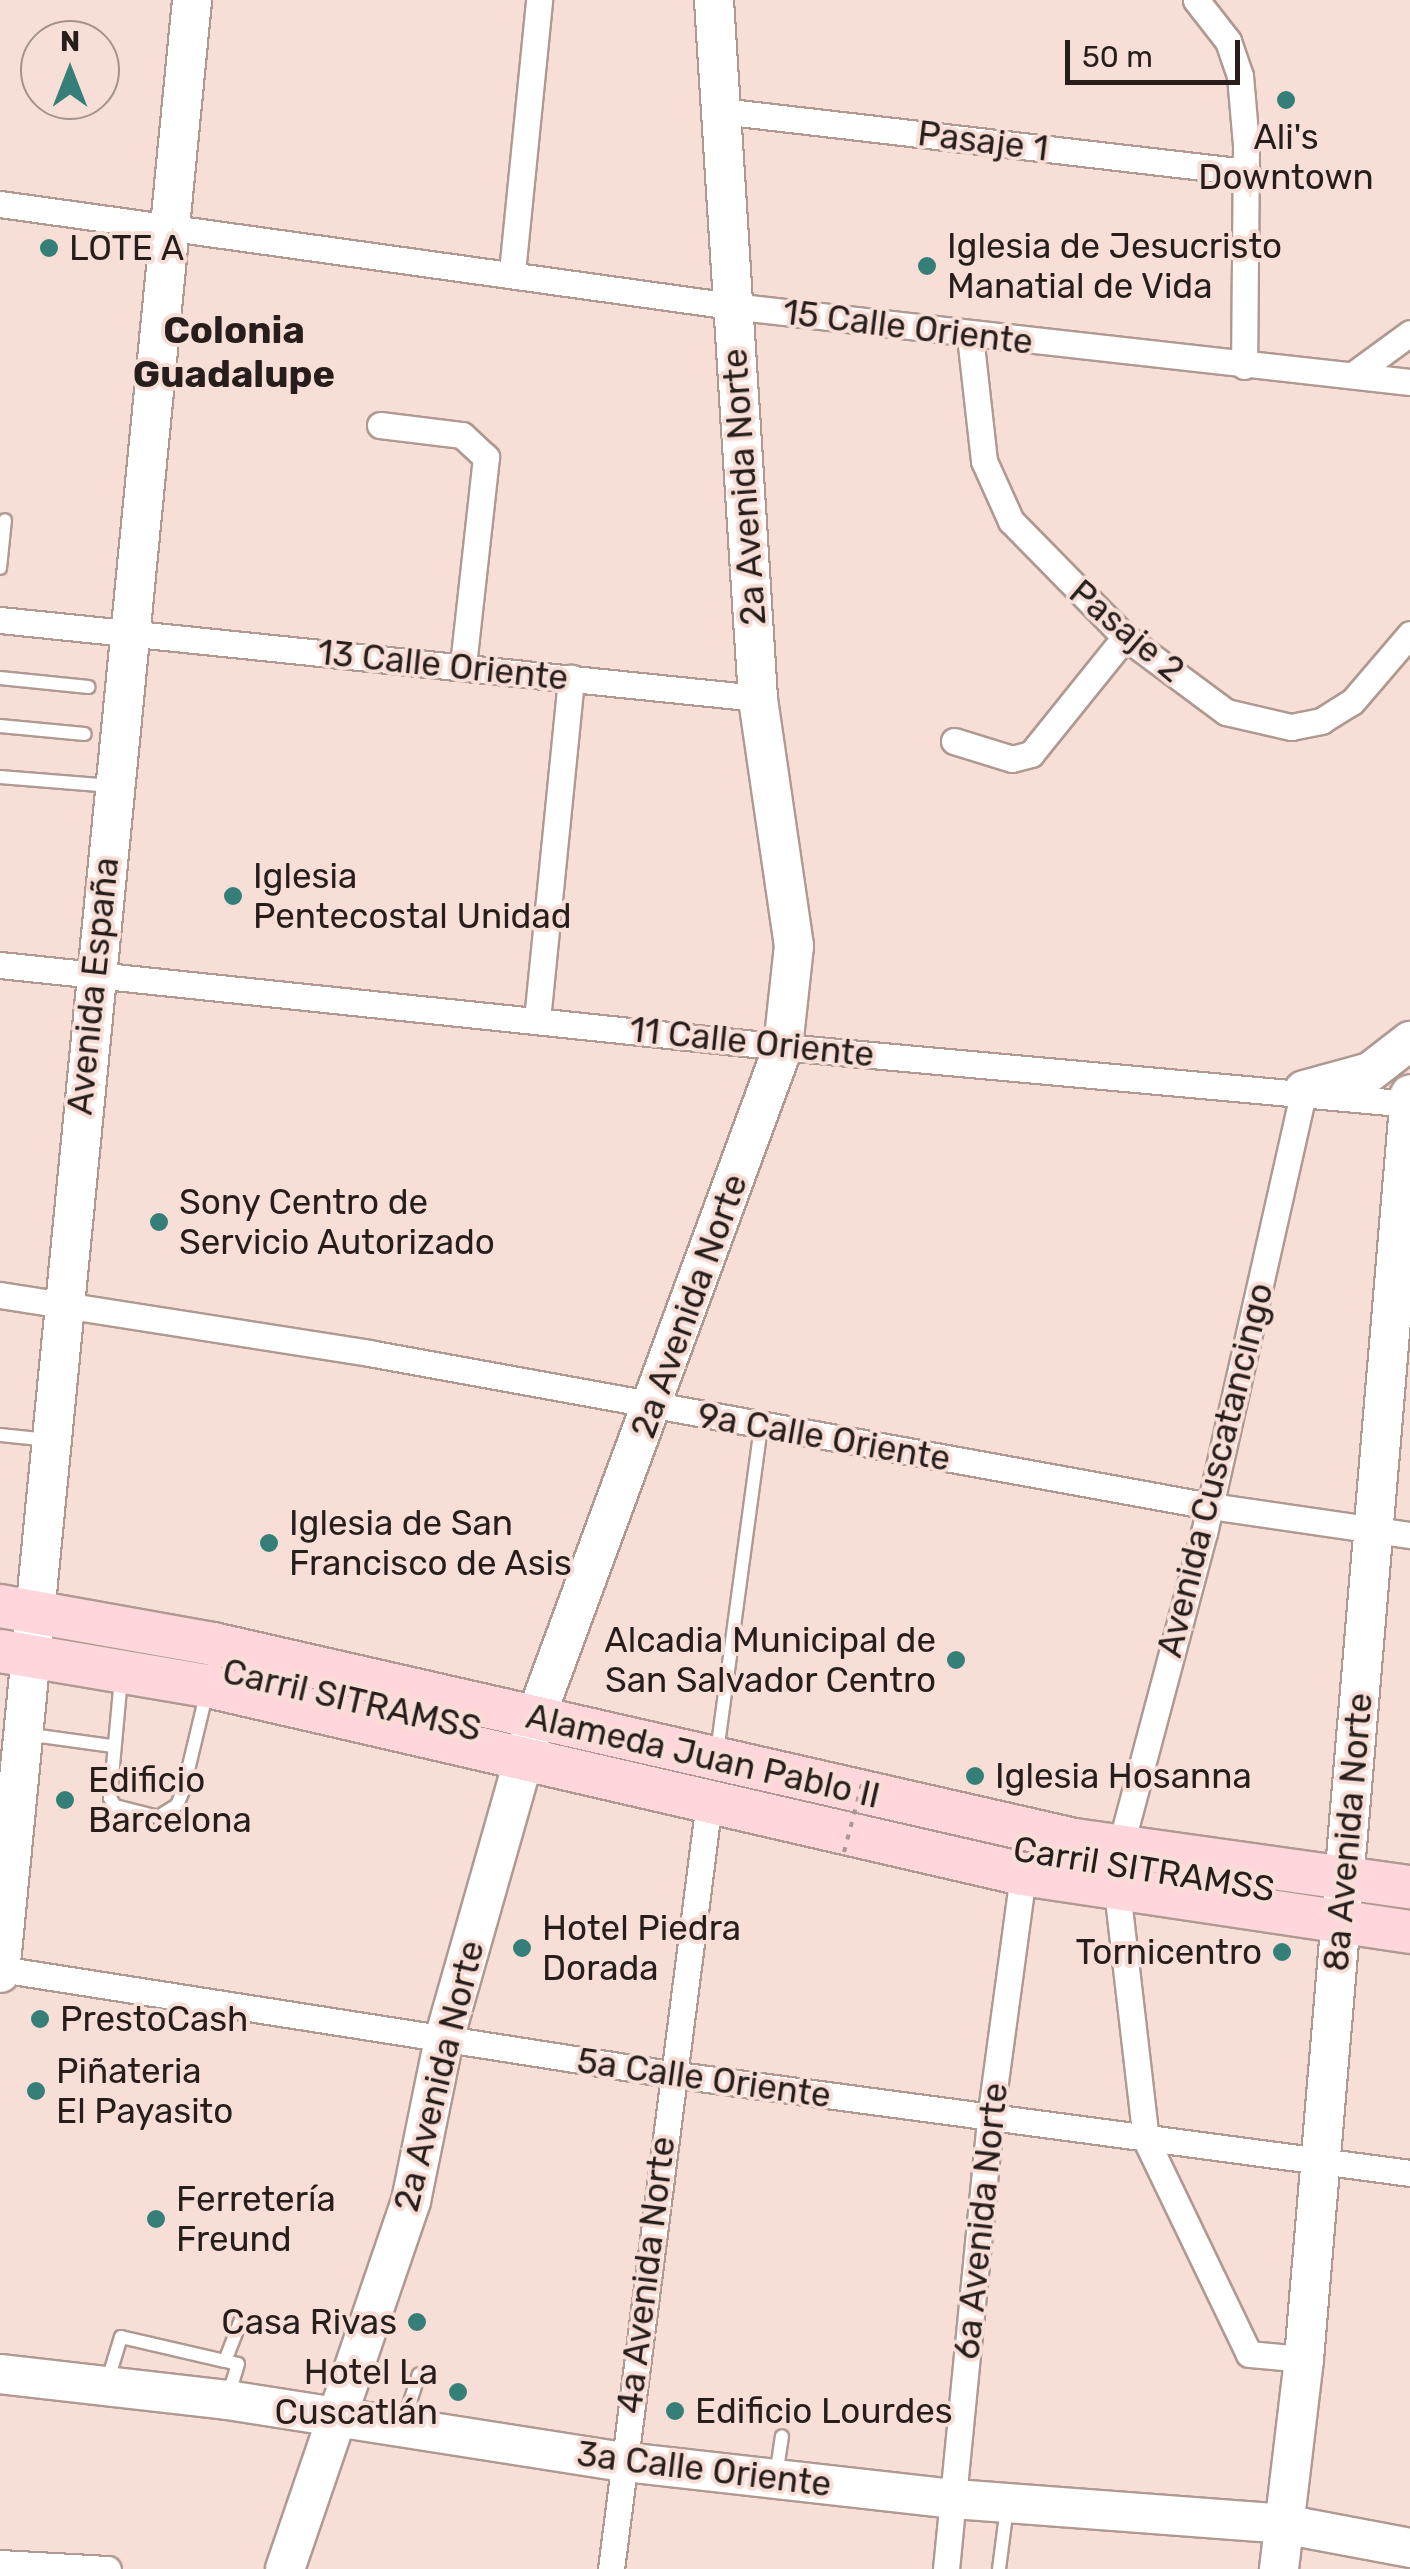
<!DOCTYPE html>
<html>
<head>
<meta charset="utf-8">
<style>
  body { margin:0 }
  #map { position:relative; width:1410px; height:2569px; overflow:hidden; background:#f7dfd7; font-family:Rubik,sans-serif }
  div>[style] { position:absolute }
  .roads { filter:drop-shadow(2px 0 #af9991) drop-shadow(-2px 0 #af9991) drop-shadow(0 2px #af9991) drop-shadow(0 -2px #af9991) }
  .lane>* { height:12px; margin:-6px; padding:0 6px; transform-origin:6px; border-radius:6px; background:#fff }
  .street>* { height:25px; margin:-12.5px; padding:0 12.5px; transform-origin:12.5px; border-radius:12.5px; background:#fff }
  .secondary>* { height:38px; margin:-19px; padding:0 19px; transform-origin:19px; border-radius:19px; background:#fff }
  .primary>* { height:42px; margin:-21px; padding:0 21px; transform-origin:21px; border-radius:21px; background:#fed6db }
  .path-bridge>* { height:4px; margin-top:-2px; transform-origin:0; background:repeating-linear-gradient(90deg,#a99791 0 5px,transparent 0 13px) }
  .dots>* { width:28px; height:28px; translate:-50% -50%; box-sizing:border-box; border:5px solid #f7dfd7; border-radius:50% }
  span { translate:-50% -50%; white-space:nowrap; text-align:center; line-height:1.15; -webkit-text-stroke:8px #f7dfd7; paint-order:stroke }
  .poi-label { font-size:35px; color:#271e1b }
  .left { translate:0 -50%; text-align:left }
  .right { translate:-100% -50%; text-align:right }
  .street-label { font-size:35px; color:#271e1b }
  .neighbourhood-label { font-size:38px; color:#271e1b; font-weight:700 }
  .north { position:absolute; left:20px; top:20px; width:100px; height:100px; box-sizing:border-box; background:#f7dfd7; border:2px solid #a4928c; border-radius:50%; rotate:0deg; font-size:28px; font-weight:700; line-height:40px; text-align:center; color:#271e1b }
  .north::after { content:''; display:block; margin:auto; width:35px; height:45px; background:#367e78; clip-path:polygon(50% 0,100% 100%,50% 72%,0 100%) }
  .scale { position:absolute; left:1065px; top:40px; width:175px; height:45px; box-sizing:border-box; border:5px solid #271e1b; border-top:0; padding-left:12px; font-size:30px; line-height:35px; white-space:nowrap; color:#271e1b; -webkit-text-stroke:8px #f7dfd7; paint-order:stroke }
</style>
</head>
<body>
<div id="map">
  <div class="roads">
    <div class="lane">
      <i style="left:0;top:568px;width:48px;rotate:-84.1deg"></i>
      <i style="left:0;top:678px;width:89px;rotate:5.8deg"></i>
      <i style="left:0;top:726px;width:85px;rotate:5.4deg"></i>
      <i style="left:0;top:777px;width:112px;rotate:4.6deg"></i>
      <i style="left:0;top:1435px;width:48px;rotate:5.9deg"></i>
      <i style="left:121px;top:1678px;width:121px;rotate:95.2deg"></i>
      <i style="left:110px;top:1798px;width:9px;rotate:58deg"></i>
      <i style="left:115px;top:1806px;width:44px;rotate:14.3deg"></i>
      <i style="left:158px;top:1817px;width:22px;rotate:-32deg"></i>
      <i style="left:177px;top:1805px;width:15px;rotate:-67deg"></i>
      <i style="left:183px;top:1791px;width:103px;rotate:-76.5deg"></i>
      <i style="left:25px;top:1734px;width:88px;rotate:7.9deg"></i>
      <i style="left:717px;top:1752px;width:328px;rotate:-82.3deg"></i>
      <i style="left:225px;top:2361px;width:13px;rotate:13deg"></i>
      <i style="left:238px;top:2364px;width:34px;rotate:107deg"></i>
      <i style="left:107px;top:2383px;width:48px;rotate:-73.1deg"></i>
      <i style="left:121px;top:2337px;width:107px;rotate:13deg"></i>
      <i style="left:225px;top:2361px;width:44px;rotate:-68.7deg"></i>
      <i style="left:403px;top:2424px;width:52px;rotate:-72.3deg"></i>
      <i style="left:776px;top:2476px;width:40px;rotate:-81.5deg"></i>
      <i style="left:999px;top:2569px;width:63px;rotate:-82.6deg"></i>
    </div>
    <div class="street">
      <i style="left:1196px;top:0;width:52px;rotate:52deg"></i>
      <i style="left:1228px;top:41px;width:37px;rotate:71deg"></i>
      <i style="left:1240px;top:76px;width:69px;rotate:85deg"></i>
      <i style="left:1246px;top:145px;width:221px;rotate:90.5deg"></i>
      <i style="left:721px;top:111px;width:529px;rotate:6.63deg"></i>
      <i style="left:0;top:204px;width:738px;rotate:7.94deg"></i>
      <i style="left:731px;top:306px;width:683px;rotate:6.39deg"></i>
      <i style="left:512px;top:272px;width:273px;rotate:-84.3deg"></i>
      <i style="left:970px;top:336px;width:126px;rotate:83.6deg"></i>
      <i style="left:984px;top:461px;width:66px;rotate:65.8deg"></i>
      <i style="left:1011px;top:521px;width:163px;rotate:45.5deg"></i>
      <i style="left:1125px;top:637px;width:126px;rotate:36.6deg"></i>
      <i style="left:1226px;top:712px;width:67px;rotate:13deg"></i>
      <i style="left:1291px;top:727px;width:31px;rotate:-11deg"></i>
      <i style="left:1321px;top:721px;width:36px;rotate:-32deg"></i>
      <i style="left:1352px;top:702px;width:89px;rotate:-49.5deg"></i>
      <i style="left:1354px;top:374px;width:69px;rotate:-36.2deg"></i>
      <i style="left:380px;top:425px;width:83px;rotate:7deg"></i>
      <i style="left:462px;top:435px;width:33px;rotate:43deg"></i>
      <i style="left:486px;top:457px;width:210px;rotate:96.3deg"></i>
      <i style="left:0;top:620px;width:762px;rotate:5.88deg"></i>
      <i style="left:954px;top:741px;width:61px;rotate:17.2deg"></i>
      <i style="left:1012px;top:759px;width:20px;rotate:-15deg"></i>
      <i style="left:1031px;top:754px;width:150px;rotate:-51.2deg"></i>
      <i style="left:0;top:965px;width:787px;rotate:5.98deg"></i>
      <i style="left:783px;top:1047px;width:630px;rotate:5.19deg"></i>
      <i style="left:537px;top:1020px;width:344px;rotate:-84.3deg"></i>
      <i style="left:0;top:1295px;width:374px;rotate:8.9deg"></i>
      <i style="left:369px;top:1353px;width:855px;rotate:10.31deg"></i>
      <i style="left:1210px;top:1506px;width:202px;rotate:8.3deg"></i>
      <i style="left:1120px;top:1848px;width:326px;rotate:-75.1deg"></i>
      <i style="left:1204px;top:1533px;width:454px;rotate:-77.3deg"></i>
      <i style="left:1117px;top:1890px;width:252px;rotate:83.4deg"></i>
      <i style="left:1146px;top:2140px;width:237px;rotate:64.3deg"></i>
      <i style="left:1249px;top:2354px;width:55px;rotate:5.2deg"></i>
      <i style="left:0;top:1969px;width:678px;rotate:8.91deg"></i>
      <i style="left:670px;top:2074px;width:747px;rotate:7.62deg"></i>
      <i style="left:0;top:2563px;width:108px;rotate:3.2deg"></i>
      <i style="left:611px;top:2569px;width:773px;rotate:-82.72deg"></i>
      <i style="left:946px;top:2569px;width:452px;rotate:-84.4deg"></i>
      <i style="left:990px;top:2119px;width:247px;rotate:-82.3deg"></i>
    </div>
    <div class="secondary">
      <i style="left:1304px;top:1090px;width:68px;rotate:-15.3deg"></i>
      <i style="left:1370px;top:1072px;width:51px;rotate:-37.8deg"></i>
      <i style="left:0;top:1973px;width:1982px;rotate:-84.44deg"></i>
      <i style="left:0;top:2374px;width:228px;rotate:6.5deg"></i>
      <i style="left:227px;top:2400px;width:403px;rotate:8.9deg"></i>
      <i style="left:625px;top:2462px;width:331px;rotate:6.4deg"></i>
      <i style="left:954px;top:2499px;width:330px;rotate:4.3deg"></i>
      <i style="left:1283px;top:2524px;width:129px;rotate:10.7deg"></i>
      <i style="left:285px;top:2569px;width:389px;rotate:-71.1deg"></i>
      <i style="left:411px;top:2201px;width:165px;rotate:-78.5deg"></i>
      <i style="left:444px;top:2039px;width:333px;rotate:-74.1deg"></i>
      <i style="left:535px;top:1719px;width:716px;rotate:-69.74deg"></i>
      <i style="left:783px;top:1047px;width:102px;rotate:-83.8deg"></i>
      <i style="left:794px;top:946px;width:251px;rotate:-98.3deg"></i>
      <i style="left:758px;top:698px;width:699px;rotate:-93.61deg"></i>
      <i style="left:1279px;top:2569px;width:211px;rotate:-83.2deg"></i>
      <i style="left:1304px;top:2359px;width:1269px;rotate:-85.21deg"></i>
    </div>
    <div class="primary">
      <i style="left:0;top:1606px;width:216px;rotate:10.1deg"></i>
      <i style="left:213px;top:1644px;width:883px;rotate:12.82deg"></i>
      <i style="left:1074px;top:1840px;width:339px;rotate:8deg"></i>
      <i style="left:0;top:1651px;width:211px;rotate:9.6deg"></i>
      <i style="left:208px;top:1686px;width:836px;rotate:12.99deg"></i>
      <i style="left:1023px;top:1874px;width:391px;rotate:8.5deg"></i>
    </div>
  </div>
  <div class="path-bridge">
    <i style="left:844px;top:1852px;width:74px;rotate:-75.2deg"></i>
  </div>
  <div class="dots">
    <i style="left:1286px;top:100px;background:#367e78"></i>
    <i style="left:49px;top:248px;background:#367e78"></i>
    <i style="left:927px;top:266px;background:#367e78"></i>
    <i style="left:233px;top:896px;background:#367e78"></i>
    <i style="left:159px;top:1222px;background:#367e78"></i>
    <i style="left:269px;top:1543px;background:#367e78"></i>
    <i style="left:956px;top:1660px;background:#367e78"></i>
    <i style="left:975px;top:1776px;background:#367e78"></i>
    <i style="left:65px;top:1800px;background:#367e78"></i>
    <i style="left:522px;top:1948px;background:#367e78"></i>
    <i style="left:1282px;top:1952px;background:#367e78"></i>
    <i style="left:40px;top:2019px;background:#367e78"></i>
    <i style="left:36px;top:2091px;background:#367e78"></i>
    <i style="left:156px;top:2219px;background:#367e78"></i>
    <i style="left:417px;top:2322px;background:#367e78"></i>
    <i style="left:458px;top:2392px;background:#367e78"></i>
    <i style="left:675px;top:2411px;background:#367e78"></i>
  </div>
  <div class="poi-label">
    <span style="left:1286px;top:157px">Ali's<br>Downtown</span>
    <span class="left" style="left:947px;top:266px">Iglesia de Jesucristo<br>Manatial de Vida</span>
    <span class="left" style="left:69px;top:248px">LOTE A</span>
    <span class="left" style="left:253px;top:896px">Iglesia<br>Pentecostal Unidad</span>
    <span class="left" style="left:179px;top:1222px">Sony Centro de<br>Servicio Autorizado</span>
    <span class="left" style="left:289px;top:1543px">Iglesia de San<br>Francisco de Asis</span>
    <span class="right" style="left:936px;top:1660px">Alcadia Municipal de<br>San Salvador Centro</span>
    <span class="left" style="left:995px;top:1776px">Iglesia Hosanna</span>
    <span class="left" style="left:88px;top:1800px">Edificio<br>Barcelona</span>
    <span class="left" style="left:542px;top:1948px">Hotel Piedra<br>Dorada</span>
    <span class="right" style="left:1262px;top:1952px">Tornicentro</span>
    <span class="left" style="left:60px;top:2019px">PrestoCash</span>
    <span class="left" style="left:56px;top:2091px">Piñateria<br>El Payasito</span>
    <span class="left" style="left:176px;top:2219px">Ferretería<br>Freund</span>
    <span class="right" style="left:397px;top:2322px">Casa Rivas</span>
    <span class="right" style="left:438px;top:2392px">Hotel La<br>Cuscatlán</span>
    <span class="left" style="left:695px;top:2411px">Edificio Lourdes</span>
  </div>
  <div class="street-label">
    <span style="left:983px;top:141px;rotate:7deg">Pasaje 1</span>
    <span style="left:908px;top:327px;rotate:7deg">15 Calle Oriente</span>
    <span style="left:744px;top:487px;rotate:-94deg">2a Avenida Norte</span>
    <span style="left:1127px;top:631px;rotate:40deg">Pasaje 2</span>
    <span style="left:443px;top:665px;rotate:6deg">13 Calle Oriente</span>
    <span style="left:93px;top:986px;rotate:-84deg">Avenida España</span>
    <span style="left:752px;top:1042px;rotate:6deg">11 Calle Oriente</span>
    <span style="left:689px;top:1306px;rotate:-70deg">2a Avenida Norte</span>
    <span style="left:824px;top:1437px;rotate:10deg">9a Calle Oriente</span>
    <span style="left:1215px;top:1470px;rotate:-76deg">Avenida Cuscatancingo</span>
    <span style="left:352px;top:1700px;rotate:13deg">Carril SITRAMSS</span>
    <span style="left:703px;top:1756px;rotate:13deg">Alameda Juan Pablo II</span>
    <span style="left:1348px;top:1832px;rotate:-85deg">8a Avenida Norte</span>
    <span style="left:1144px;top:1869px;rotate:9deg">Carril SITRAMSS</span>
    <span style="left:439px;top:2076px;rotate:-76deg">2a Avenida Norte</span>
    <span style="left:704px;top:2078px;rotate:8deg">5a Calle Oriente</span>
    <span style="left:981px;top:2221px;rotate:-84deg">6a Avenida Norte</span>
    <span style="left:646px;top:2275px;rotate:-83deg">4a Avenida Norte</span>
    <span style="left:704px;top:2469px;rotate:7deg">3a Calle Oriente</span>
  </div>
  <div class="neighbourhood-label">
    <span style="left:234px;top:353px">Colonia<br>Guadalupe</span>
  </div>
  <div class="north">N</div>
  <div class="scale">50 m</div>
</div>
</body>
</html>
